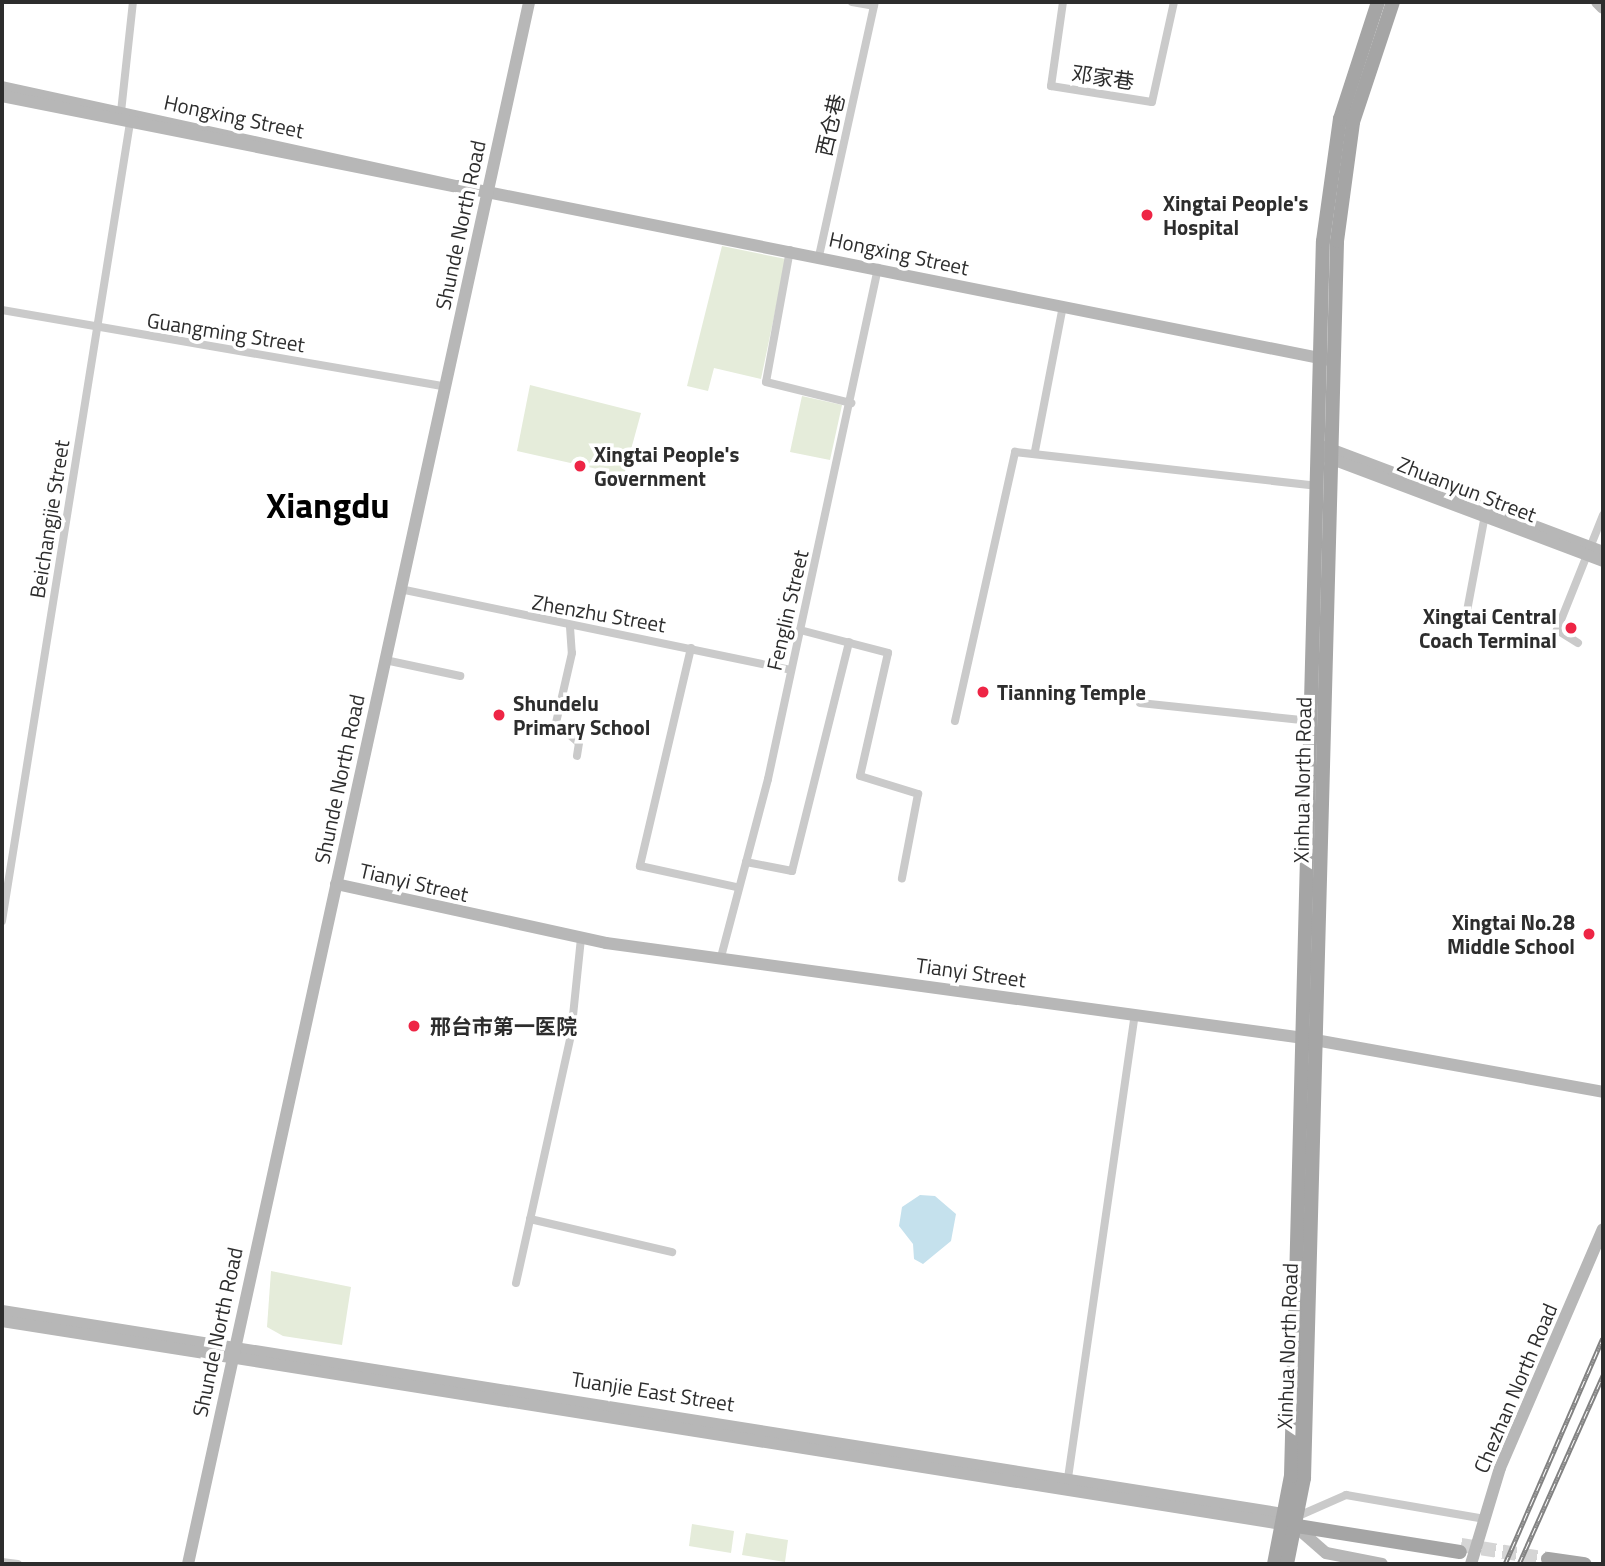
<!DOCTYPE html>
<html>
<head>
<meta charset="utf-8">
<style>
  body { margin:0 }
  #map { position:relative; width:1605px; height:1566px; overflow:hidden; background:#fff; font-family:"Titillium Web","Noto Sans SC",sans-serif }
  div>[style] { position:absolute }
  .green>* { inset:0; background:#e5ecda }
  .water>* { inset:0; background:#c5e1ed }
  .primary-tunnel>* { height:14px; margin-top:-7px; transform-origin:0; background:repeating-linear-gradient(90deg,#d5d5d5 0 14px,transparent 0 21px) }
  .street>* { height:8px; margin:-4px; padding:0 4px; transform-origin:4px; border-radius:4px; background:#cacaca }
  .secondary>* { height:12px; margin:-6px; padding:0 6px; transform-origin:6px; border-radius:6px; background:#b7b7b7 }
  .primary>* { height:14px; margin:-7px; padding:0 7px; transform-origin:7px; border-radius:7px; background:#a5a5a5 }
  .rail>* { height:5px; margin-top:-2.5px; transform-origin:0; background:repeating-linear-gradient(90deg,#fff 0 8px,#828282 0 16px); box-sizing:border-box; border-block:2px solid #828282 }
  .dots>* { width:19px; height:19px; translate:-50% -50%; box-sizing:border-box; border:4px solid #fff; border-radius:50% }
  span { translate:-50% -50%; white-space:nowrap; text-align:center; line-height:1.15; -webkit-text-stroke:7px #fff; paint-order:stroke }
  .street-label { font-size:21px; color:#2d2d2d }
  .poi-label { font-size:21px; color:#2d2d2d; font-weight:700 }
  .left { translate:0 -50%; text-align:left }
  .right { translate:-100% -50%; text-align:right }
  .town-label { font-size:35px; color:#000; font-weight:700 }
  .frame { position:absolute; inset:0; border:4px solid #2d2d2d; pointer-events:none }
</style>
</head>
<body>
<div id="map">
  <div class="green">
    <i style="clip-path:polygon(722px 246px,786px 259px,761px 379px,714px 368px,708px 391px,687px 386px)"></i>
    <i style="clip-path:polygon(530px 385px,641px 413px,624px 475px,517px 451px)"></i>
    <i style="clip-path:polygon(802px 396px,842px 405px,830px 460px,790px 452px)"></i>
    <i style="clip-path:polygon(271px 1271px,351px 1287px,342px 1345px,283px 1336px,267px 1327px)"></i>
    <i style="clip-path:polygon(692px 1524px,734px 1531px,731px 1553px,689px 1546px)"></i>
    <i style="clip-path:polygon(746px 1533px,788px 1540px,785px 1562px,742px 1555px)"></i>
  </div>
  <div class="water">
    <i style="clip-path:polygon(920px 1195px,935px 1196px,956px 1214px,951px 1241px,923px 1264px,914px 1259px,913px 1244px,899px 1226px,902px 1207px)"></i>
  </div>
  <div class="primary-tunnel">
    <i style="left:1461px;top:1545px;width:88px;rotate:9.1deg"></i>
  </div>
  <div class="street">
    <i style="left:852px;top:2px;width:22px;rotate:10deg"></i>
    <i style="left:1063px;top:2px;width:85px;rotate:98.1deg"></i>
    <i style="left:1051px;top:86px;width:102px;rotate:9deg"></i>
    <i style="left:1152px;top:102px;width:102px;rotate:-77.6deg"></i>
    <i style="left:121px;top:112px;width:111px;rotate:-83.8deg"></i>
    <i style="left:790px;top:250px;width:134px;rotate:100.3deg"></i>
    <i style="left:766px;top:382px;width:88px;rotate:13.9deg"></i>
    <i style="left:819px;top:256px;width:260px;rotate:-77.6deg"></i>
    <i style="left:2px;top:310px;width:448px;rotate:9.8deg"></i>
    <i style="left:1035px;top:451px;width:148px;rotate:-79.1deg"></i>
    <i style="left:400px;top:589px;width:399px;rotate:11.7deg"></i>
    <i style="left:1467px;top:611px;width:98px;rotate:-79.4deg"></i>
    <i style="left:570px;top:627px;width:26px;rotate:86deg"></i>
    <i style="left:572px;top:653px;width:72px;rotate:102.9deg"></i>
    <i style="left:556px;top:723px;width:30px;rotate:41deg"></i>
    <i style="left:579px;top:743px;width:13px;rotate:99deg"></i>
    <i style="left:800px;top:630px;width:91px;rotate:14.6deg"></i>
    <i style="left:888px;top:653px;width:126px;rotate:102.8deg"></i>
    <i style="left:860px;top:776px;width:61px;rotate:17.2deg"></i>
    <i style="left:918px;top:794px;width:86px;rotate:100.8deg"></i>
    <i style="left:1578px;top:643px;width:25px;rotate:-148deg"></i>
    <i style="left:1557px;top:630px;width:124px;rotate:-68.2deg"></i>
    <i style="left:691px;top:648px;width:224px;rotate:103.2deg"></i>
    <i style="left:640px;top:866px;width:98px;rotate:12.3deg"></i>
    <i style="left:385px;top:660px;width:77px;rotate:12deg"></i>
    <i style="left:1140px;top:703px;width:172px;rotate:6deg"></i>
    <i style="left:955px;top:721px;width:276px;rotate:-77.4deg"></i>
    <i style="left:1015px;top:452px;width:303px;rotate:6.4deg"></i>
    <i style="left:746px;top:862px;width:47px;rotate:11.1deg"></i>
    <i style="left:792px;top:871px;width:236px;rotate:-76deg"></i>
    <i style="left:2px;top:921px;width:808px;rotate:-80.89deg"></i>
    <i style="left:721px;top:957px;width:184px;rotate:-75.2deg"></i>
    <i style="left:768px;top:779px;width:523px;rotate:-77.85deg"></i>
    <i style="left:530px;top:1219px;width:146px;rotate:13.1deg"></i>
    <i style="left:516px;top:1283px;width:254px;rotate:-77.5deg"></i>
    <i style="left:571px;top:1035px;width:98px;rotate:-84.1deg"></i>
    <i style="left:1068px;top:1478px;width:469px;rotate:-81.8deg"></i>
    <i style="left:1296px;top:1517px;width:55px;rotate:-23.7deg"></i>
    <i style="left:1346px;top:1495px;width:141px;rotate:9.8deg"></i>
    <i style="left:2px;top:1562px;width:16px;rotate:7deg"></i>
  </div>
  <div class="secondary">
    <i style="left:1597px;top:2px;width:8px;rotate:45deg"></i>
    <i style="left:2px;top:87px;width:466px;rotate:12.3deg"></i>
    <i style="left:457px;top:186px;width:889px;rotate:11.28deg"></i>
    <i style="left:2px;top:96px;width:460px;rotate:11.3deg"></i>
    <i style="left:1325px;top:447px;width:297px;rotate:20.7deg"></i>
    <i style="left:1324px;top:456px;width:298px;rotate:20.6deg"></i>
    <i style="left:336px;top:884px;width:276px;rotate:12.3deg"></i>
    <i style="left:606px;top:943px;width:704px;rotate:7.75deg"></i>
    <i style="left:1304px;top:1038px;width:304px;rotate:10.2deg"></i>
    <i style="left:2px;top:1311px;width:1298px;rotate:9deg"></i>
    <i style="left:2px;top:1321px;width:1296px;rotate:9.01deg"></i>
    <i style="left:1295px;top:1526px;width:41px;rotate:41.1deg"></i>
    <i style="left:1326px;top:1553px;width:57px;rotate:11.1deg"></i>
    <i style="left:188px;top:1564px;width:1599px;rotate:-77.68deg"></i>
    <i style="left:1471px;top:1564px;width:100px;rotate:-73.2deg"></i>
    <i style="left:1500px;top:1468px;width:260px;rotate:-66.7deg"></i>
  </div>
  <div class="primary">
    <i style="left:1285px;top:1524px;width:177px;rotate:9.1deg"></i>
    <i style="left:1548px;top:1559px;width:37px;rotate:8deg"></i>
    <i style="left:1274px;top:1564px;width:90px;rotate:-79.1deg"></i>
    <i style="left:1291px;top:1476px;width:1235px;rotate:-88.52deg"></i>
    <i style="left:1323px;top:241px;width:123px;rotate:-82.1deg"></i>
    <i style="left:1340px;top:119px;width:123px;rotate:-72deg"></i>
    <i style="left:1287px;top:1564px;width:88px;rotate:-78.8deg"></i>
    <i style="left:1304px;top:1478px;width:1237px;rotate:-88.47deg"></i>
    <i style="left:1337px;top:241px;width:120px;rotate:-82.3deg"></i>
    <i style="left:1353px;top:122px;width:126px;rotate:-71.6deg"></i>
  </div>
  <div class="rail">
    <i style="left:1505px;top:1564px;width:246px;rotate:-66.6deg"></i>
    <i style="left:1519px;top:1564px;width:207px;rotate:-66deg"></i>
  </div>
  <div class="dots">
    <i style="left:1147px;top:215px;background:#ee2545"></i>
    <i style="left:580px;top:466px;background:#ee2545"></i>
    <i style="left:1571px;top:628px;background:#ee2545"></i>
    <i style="left:983px;top:692px;background:#ee2545"></i>
    <i style="left:499px;top:715px;background:#ee2545"></i>
    <i style="left:1589px;top:934px;background:#ee2545"></i>
    <i style="left:414px;top:1026px;background:#ee2545"></i>
  </div>
  <div class="street-label">
    <span style="left:1103px;top:77px;rotate:8deg">邓家巷</span>
    <span style="left:234px;top:116px;rotate:12deg">Hongxing Street</span>
    <span style="left:830px;top:125px;rotate:-77deg">西仓巷</span>
    <span style="left:460px;top:225px;rotate:-78deg">Shunde North Road</span>
    <span style="left:899px;top:253px;rotate:12deg">Hongxing Street</span>
    <span style="left:226px;top:332px;rotate:9deg">Guangming Street</span>
    <span style="left:1467px;top:489px;rotate:21deg">Zhuanyun Street</span>
    <span style="left:49px;top:519px;rotate:-81deg">Beichangjie Street</span>
    <span style="left:787px;top:610px;rotate:-77deg">Fenglin Street</span>
    <span style="left:599px;top:613px;rotate:10deg">Zhenzhu Street</span>
    <span style="left:339px;top:779px;rotate:-78deg">Shunde North Road</span>
    <span style="left:1302px;top:780px;rotate:-89deg">Xinhua North Road</span>
    <span style="left:414px;top:882px;rotate:13deg">Tianyi Street</span>
    <span style="left:971px;top:972px;rotate:8deg">Tianyi Street</span>
    <span style="left:217px;top:1332px;rotate:-78deg">Shunde North Road</span>
    <span style="left:1287px;top:1346px;rotate:-88deg">Xinhua North Road</span>
    <span style="left:1515px;top:1388px;rotate:-67deg">Chezhan North Road</span>
    <span style="left:653px;top:1391px;rotate:9deg">Tuanjie East Street</span>
  </div>
  <div class="poi-label">
    <span class="left" style="left:1163px;top:215px">Xingtai People's<br>Hospital</span>
    <span class="left" style="left:594px;top:466px">Xingtai People's<br>Government</span>
    <span class="right" style="left:1557px;top:628px">Xingtai Central<br>Coach Terminal</span>
    <span class="left" style="left:997px;top:692px">Tianning Temple</span>
    <span class="left" style="left:513px;top:715px">Shundelu<br>Primary School</span>
    <span class="right" style="left:1575px;top:934px">Xingtai No.28<br>Middle School</span>
    <span class="left" style="left:430px;top:1026px">邢台市第一医院</span>
  </div>
  <div class="town-label">
    <span style="left:328px;top:505px">Xiangdu</span>
  </div>
  <div class="frame"></div>
</div>
</body>
</html>
